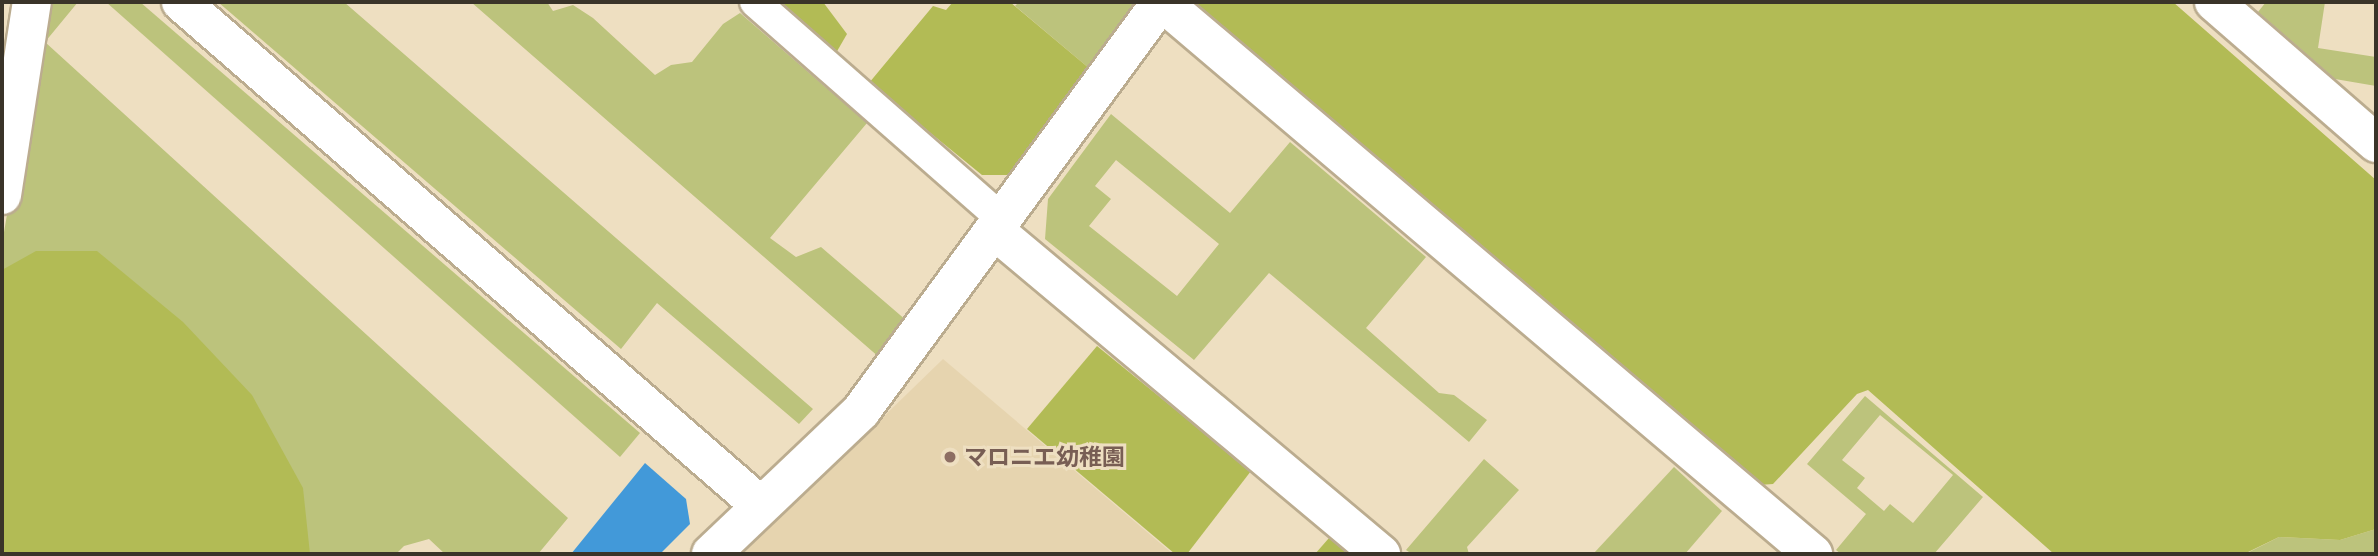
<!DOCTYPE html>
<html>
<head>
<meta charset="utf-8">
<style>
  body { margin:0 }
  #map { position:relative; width:2378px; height:556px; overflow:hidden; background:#eedfc1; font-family:Inter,"Noto Sans JP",sans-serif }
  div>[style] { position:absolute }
  .built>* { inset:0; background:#e6d4af }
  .green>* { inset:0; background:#bcc37c }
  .forest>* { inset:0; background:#b2bb55 }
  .water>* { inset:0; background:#4299d9 }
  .roads { filter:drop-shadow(2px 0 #bbac8f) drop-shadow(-2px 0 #bbac8f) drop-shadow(0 2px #bbac8f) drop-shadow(0 -2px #bbac8f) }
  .lane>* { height:30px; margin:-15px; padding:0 15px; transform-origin:15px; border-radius:15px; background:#fff }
  .street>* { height:38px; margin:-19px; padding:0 19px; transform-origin:19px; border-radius:19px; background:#fff }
  .dots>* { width:19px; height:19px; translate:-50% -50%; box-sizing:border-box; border:4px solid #eedfc1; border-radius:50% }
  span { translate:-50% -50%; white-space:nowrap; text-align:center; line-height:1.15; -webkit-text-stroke:6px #eedfc1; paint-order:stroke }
  .education-label { font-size:23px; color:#785e54; font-weight:700 }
  .left { translate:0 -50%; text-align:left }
  .frame { position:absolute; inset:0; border:4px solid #3a3429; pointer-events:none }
</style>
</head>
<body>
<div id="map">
  <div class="built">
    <i style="clip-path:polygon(943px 359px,1173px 554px,742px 554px)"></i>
  </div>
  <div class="green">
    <i style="clip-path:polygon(43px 2px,78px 2px,45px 42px,568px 518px,538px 554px,445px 554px,429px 539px,404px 546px,396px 554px,2px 554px,2px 244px)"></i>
    <i style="clip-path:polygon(106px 2px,140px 2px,640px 433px,620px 457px)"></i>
    <i style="clip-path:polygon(218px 2px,344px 2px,813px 409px,799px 424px,657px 303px,621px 349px)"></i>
    <i style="clip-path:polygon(471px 2px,547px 2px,553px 11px,573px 5px,593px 18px,655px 75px,671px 65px,692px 62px,723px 24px,740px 13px,867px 123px,770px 238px,796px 257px,821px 247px,907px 321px,880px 358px)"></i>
    <i style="clip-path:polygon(1019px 2px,1140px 2px,1090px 69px,1015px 6px)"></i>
    <i style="clip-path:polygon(2266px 2px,2325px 2px,2318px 48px,2376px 57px,2376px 86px,2335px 79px,2258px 12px)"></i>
    <i style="clip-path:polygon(evenodd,1111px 114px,1230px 213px,1290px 142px,1426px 257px,1366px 328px,1439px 393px,1454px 395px,1487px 420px,1469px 442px,1269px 273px,1194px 360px,1045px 239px,1048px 199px,1111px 114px,1116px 160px,1219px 244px,1177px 296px,1089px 226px,1111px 199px,1095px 186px,1116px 160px)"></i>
    <i style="clip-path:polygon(evenodd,1865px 396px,1983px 497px,1934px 554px,1841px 554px,1836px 550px,1866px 514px,1807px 464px,1865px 396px,1880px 415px,1953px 475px,1913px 523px,1890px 504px,1884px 511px,1857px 488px,1865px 478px,1842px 460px,1880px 415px)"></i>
    <i style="clip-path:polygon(1484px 459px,1519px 490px,1467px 547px,1469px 554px,1412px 554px,1406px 550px)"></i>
    <i style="clip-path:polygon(1674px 467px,1722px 511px,1685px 554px,1594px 553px)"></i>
    <i style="clip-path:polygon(2376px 529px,2376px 554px,2245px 554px,2279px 537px,2340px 540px)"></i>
  </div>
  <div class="forest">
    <i style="clip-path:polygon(767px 2px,823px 2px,847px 34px,836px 53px,821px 49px)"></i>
    <i style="clip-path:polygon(953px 2px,1010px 2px,1090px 69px,1009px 175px,982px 175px,869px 83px,933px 6px,946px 10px)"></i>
    <i style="clip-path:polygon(1188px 2px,2173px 2px,2376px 180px,2376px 529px,2340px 540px,2279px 537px,2244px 554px,2054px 554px,1868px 390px,1857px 394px,1773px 484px,1759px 485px)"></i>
    <i style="clip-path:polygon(36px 251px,97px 251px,183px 322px,252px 395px,303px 488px,310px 554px,2px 554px,2px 270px)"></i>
    <i style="clip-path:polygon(1097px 346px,1251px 471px,1187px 554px,1175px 554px,1027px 429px)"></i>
    <i style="clip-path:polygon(1329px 538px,1333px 538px,1352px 554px,1315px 554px)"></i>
  </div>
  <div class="water">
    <i style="clip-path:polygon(645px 463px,686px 499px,690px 524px,660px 554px,571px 554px)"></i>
  </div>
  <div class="roads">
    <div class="lane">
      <i style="left:755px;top:2px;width:329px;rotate:41.3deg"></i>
    </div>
    <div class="street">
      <i style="left:181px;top:2px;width:768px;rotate:40.99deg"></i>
      <i style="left:1162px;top:2px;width:854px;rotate:40.3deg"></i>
      <i style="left:2214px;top:2px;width:215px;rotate:41deg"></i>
      <i style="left:2px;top:195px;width:195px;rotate:-81.2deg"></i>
      <i style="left:994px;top:230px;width:505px;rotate:39.94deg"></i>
      <i style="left:711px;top:554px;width:207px;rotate:-43.6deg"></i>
      <i style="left:861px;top:411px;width:507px;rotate:-53.74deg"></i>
    </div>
  </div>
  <div class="dots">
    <i style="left:950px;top:457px;background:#8d6e63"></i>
  </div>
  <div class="education-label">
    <span class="left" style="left:964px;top:457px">マロニエ幼稚園</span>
  </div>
  <div class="frame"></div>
</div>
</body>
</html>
